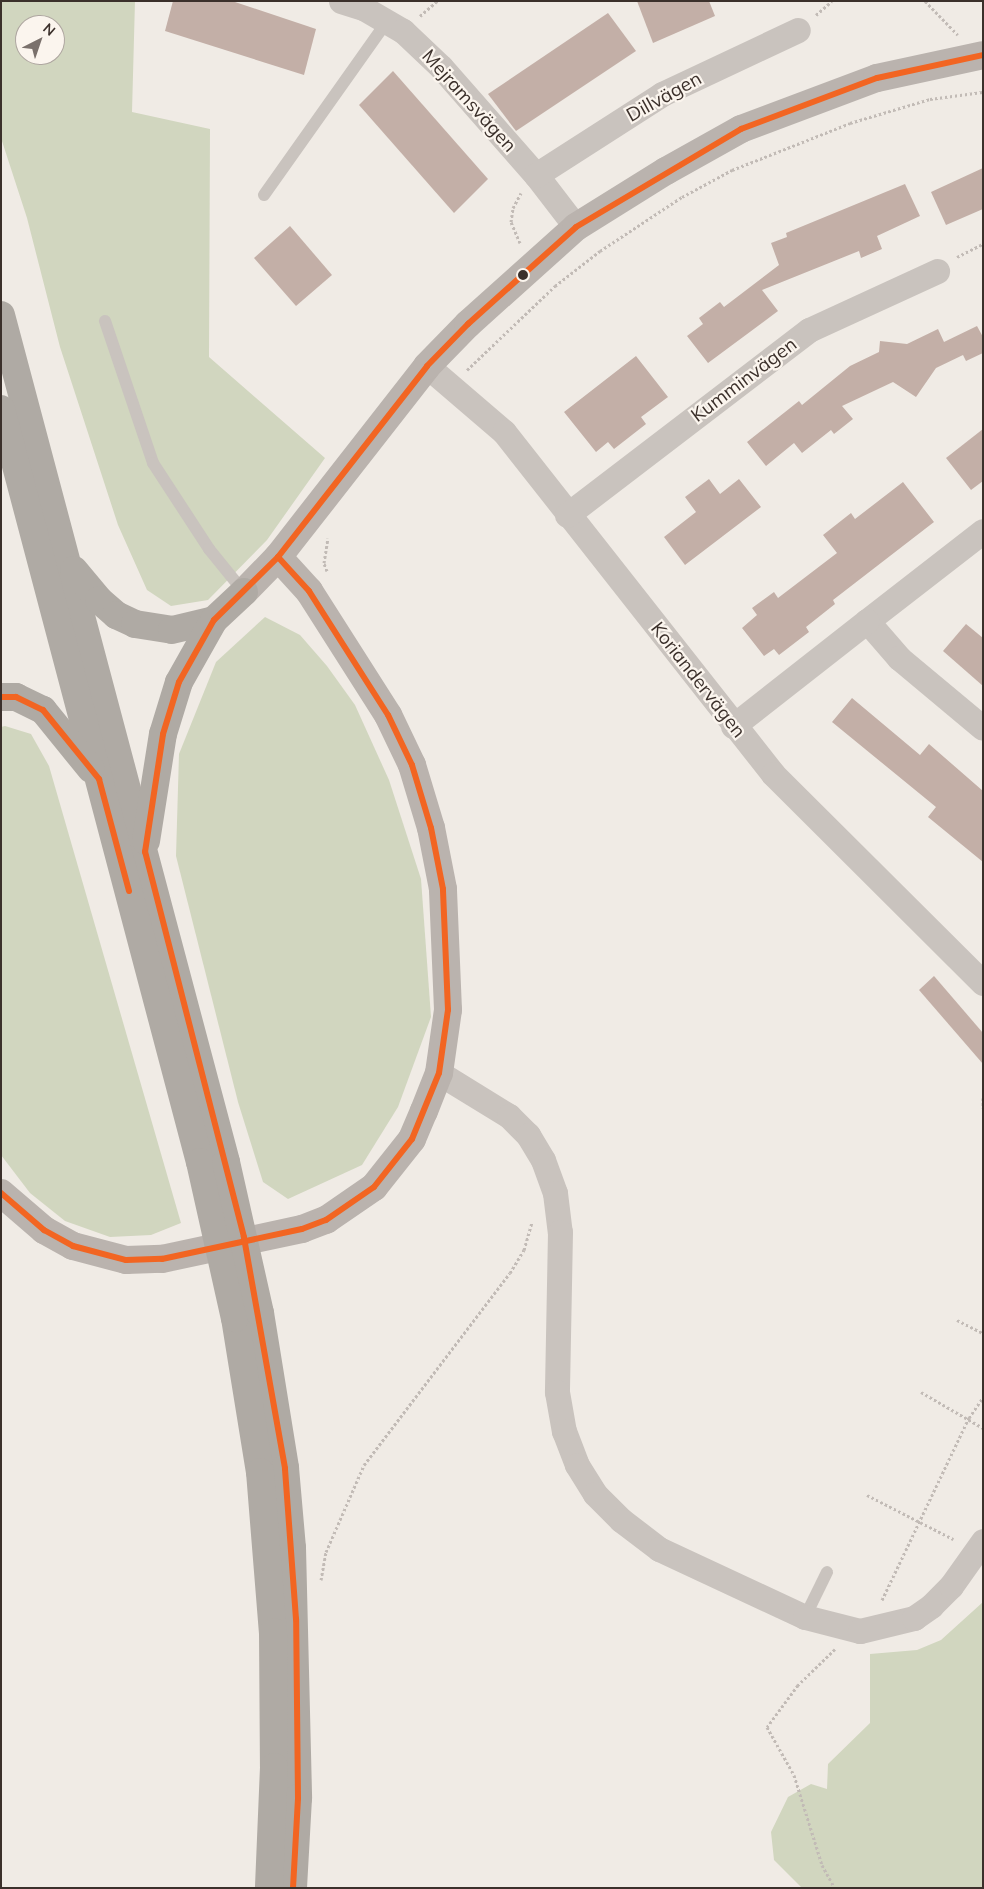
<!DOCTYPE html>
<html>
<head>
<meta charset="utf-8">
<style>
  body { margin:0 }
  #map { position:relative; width:984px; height:1889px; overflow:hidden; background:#f0ebe5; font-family:Mulish,sans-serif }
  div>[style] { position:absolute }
  .green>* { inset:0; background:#d1d6bf }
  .building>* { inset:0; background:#c3afa7 }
  .path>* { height:3px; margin-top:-1.5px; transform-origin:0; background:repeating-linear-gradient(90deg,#c2bbb6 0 2.5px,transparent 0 5px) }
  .lane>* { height:12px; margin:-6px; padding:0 6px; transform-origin:6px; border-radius:6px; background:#c9c3be }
  .street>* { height:25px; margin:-12.5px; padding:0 12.5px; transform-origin:12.5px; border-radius:12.5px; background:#c9c3be }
  .secondary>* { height:28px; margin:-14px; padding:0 14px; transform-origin:14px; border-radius:14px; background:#bab3ae }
  .highway>* { height:28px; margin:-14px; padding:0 14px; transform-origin:14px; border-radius:14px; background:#afaaa4 }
  .highway-bridge>* { height:28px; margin:-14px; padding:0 14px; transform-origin:14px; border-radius:14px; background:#afaaa4 }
  .bus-1>* { height:6px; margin:-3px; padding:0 3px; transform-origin:3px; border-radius:3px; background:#f26522 }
  .dots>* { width:14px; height:14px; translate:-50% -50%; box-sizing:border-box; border:2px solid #fbf5ee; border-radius:50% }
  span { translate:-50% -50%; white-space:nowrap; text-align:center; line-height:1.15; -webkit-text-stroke:4.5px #fbf5ee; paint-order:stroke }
  .street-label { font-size:19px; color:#3b302b }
  .frame { position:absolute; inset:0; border:2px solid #3b302b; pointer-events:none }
  .north { position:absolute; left:15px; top:15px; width:50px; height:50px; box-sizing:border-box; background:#fbf5ee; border:1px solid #aea6a0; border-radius:50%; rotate:41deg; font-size:14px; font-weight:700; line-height:20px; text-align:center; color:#3b302b }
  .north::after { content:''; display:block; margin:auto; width:18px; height:22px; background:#7a716c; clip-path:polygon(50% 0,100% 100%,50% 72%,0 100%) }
</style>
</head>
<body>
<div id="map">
  <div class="green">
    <i style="clip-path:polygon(evenodd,1px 1px,135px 1px,132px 112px,210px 129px,209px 357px,325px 458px,267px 540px,208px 600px,171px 606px,147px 590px,118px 525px,60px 347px,27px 218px,1px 138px,1px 1px,25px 25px,55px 25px,55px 55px,25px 55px,25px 25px)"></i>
    <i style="clip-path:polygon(265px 617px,300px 635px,327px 666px,355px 705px,389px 780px,421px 879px,431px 1017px,398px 1107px,362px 1165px,288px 1199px,263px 1182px,238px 1102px,176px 856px,179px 754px,216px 662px)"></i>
    <i style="clip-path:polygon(5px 726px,31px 734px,49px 766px,181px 1223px,151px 1235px,110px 1237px,65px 1221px,30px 1193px,1px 1155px,1px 727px)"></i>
    <i style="clip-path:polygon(983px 1602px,983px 1888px,802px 1888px,774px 1860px,771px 1832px,788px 1797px,811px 1784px,827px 1789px,828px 1764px,870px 1723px,870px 1654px,917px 1650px,941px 1640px)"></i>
  </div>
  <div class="building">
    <i style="clip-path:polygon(173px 1px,232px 1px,316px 29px,304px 75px,165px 31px)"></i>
    <i style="clip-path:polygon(637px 1px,709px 1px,715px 16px,653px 43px)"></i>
    <i style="clip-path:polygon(608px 13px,636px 51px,516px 131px,488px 94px)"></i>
    <i style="clip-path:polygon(393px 71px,488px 179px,454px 213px,359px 105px)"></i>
    <i style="clip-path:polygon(983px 168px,983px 209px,946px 225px,931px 192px)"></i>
    <i style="clip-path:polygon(905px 184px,920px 216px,877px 236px,882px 249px,861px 258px,859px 251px,762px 290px,778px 311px,708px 363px,687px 336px,703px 324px,699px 318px,720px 302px,724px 307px,779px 265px,771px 243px,787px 237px,786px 233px)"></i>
    <i style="clip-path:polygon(290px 226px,332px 275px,296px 306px,254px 258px)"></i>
    <i style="clip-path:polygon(977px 326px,983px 337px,983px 353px,966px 361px,963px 355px,936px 368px,916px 397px,893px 382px,842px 406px,853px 419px,834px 434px,831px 430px,802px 453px,794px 443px,766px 466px,747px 442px,799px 401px,802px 405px,850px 366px,879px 352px,880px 341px,907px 344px,938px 329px,944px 342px)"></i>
    <i style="clip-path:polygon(636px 356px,668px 397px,641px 417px,646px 424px,614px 449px,608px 442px,596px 452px,564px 412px)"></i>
    <i style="clip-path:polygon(983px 429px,983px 481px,971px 490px,946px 458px)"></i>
    <i style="clip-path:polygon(709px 479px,720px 494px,739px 479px,761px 507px,685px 565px,664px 537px,696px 512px,685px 497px)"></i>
    <i style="clip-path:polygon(903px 482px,934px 522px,833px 600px,835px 604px,806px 627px,809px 632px,779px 655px,774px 649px,764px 656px,742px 628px,757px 615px,752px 608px,774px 592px,778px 598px,837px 553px,823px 535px,851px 513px,855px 519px)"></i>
    <i style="clip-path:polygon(966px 624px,983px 638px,983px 686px,943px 651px)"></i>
    <i style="clip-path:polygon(852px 698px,920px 755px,929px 744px,983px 791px,983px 862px,928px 817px,936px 807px,832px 722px)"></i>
    <i style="clip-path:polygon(934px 976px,983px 1033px,983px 1064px,919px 990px)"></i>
  </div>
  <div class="path">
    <i style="left:925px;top:1px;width:47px;rotate:45.9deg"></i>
    <i style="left:816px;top:15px;width:21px;rotate:-41deg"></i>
    <i style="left:420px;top:16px;width:23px;rotate:-41deg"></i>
    <i style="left:520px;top:243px;width:23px;rotate:-113deg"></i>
    <i style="left:511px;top:222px;width:14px;rotate:-82deg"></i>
    <i style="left:513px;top:208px;width:17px;rotate:-62deg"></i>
    <i style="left:957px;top:257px;width:29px;rotate:-27deg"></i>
    <i style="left:467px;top:370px;width:122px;rotate:-43.7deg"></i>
    <i style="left:555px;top:286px;width:57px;rotate:-37.9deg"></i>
    <i style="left:600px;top:251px;width:98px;rotate:-33.4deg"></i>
    <i style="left:682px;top:197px;width:57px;rotate:-28.4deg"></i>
    <i style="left:732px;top:170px;width:127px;rotate:-21.7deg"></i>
    <i style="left:850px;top:123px;width:84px;rotate:-16.7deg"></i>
    <i style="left:930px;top:99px;width:53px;rotate:-7.5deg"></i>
    <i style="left:327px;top:571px;width:9px;rotate:-111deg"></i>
    <i style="left:324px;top:563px;width:25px;rotate:-81deg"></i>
    <i style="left:983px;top:1098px;width:10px;rotate:90deg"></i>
    <i style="left:957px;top:1320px;width:29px;rotate:27deg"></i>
    <i style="left:921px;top:1392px;width:72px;rotate:30.1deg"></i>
    <i style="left:867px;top:1495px;width:97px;rotate:27.1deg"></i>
    <i style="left:321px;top:1580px;width:28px;rotate:-80deg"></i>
    <i style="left:326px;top:1552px;width:95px;rotate:-66.4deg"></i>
    <i style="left:364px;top:1465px;width:241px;rotate:-52.8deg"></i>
    <i style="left:510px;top:1273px;width:27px;rotate:-59deg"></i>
    <i style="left:524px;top:1250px;width:29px;rotate:-74deg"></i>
    <i style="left:882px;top:1600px;width:202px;rotate:-64.5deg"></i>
    <i style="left:969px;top:1418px;width:25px;rotate:-56deg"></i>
    <i style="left:835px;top:1649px;width:52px;rotate:135.8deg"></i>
    <i style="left:798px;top:1685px;width:52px;rotate:126.4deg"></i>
    <i style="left:767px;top:1727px;width:55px;rotate:60.6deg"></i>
    <i style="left:794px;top:1775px;width:94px;rotate:72.7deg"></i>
    <i style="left:822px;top:1865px;width:26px;rotate:61deg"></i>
  </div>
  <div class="lane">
    <i style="left:264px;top:195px;width:213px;rotate:-54.7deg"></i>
    <i style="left:105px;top:321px;width:150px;rotate:71.3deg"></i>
    <i style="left:153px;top:463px;width:103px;rotate:56.9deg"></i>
    <i style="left:209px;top:549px;width:55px;rotate:50.9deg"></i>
    <i style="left:805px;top:1617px;width:50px;rotate:-63.9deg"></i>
  </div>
  <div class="street">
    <i style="left:341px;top:1px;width:25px;rotate:18deg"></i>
    <i style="left:365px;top:9px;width:44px;rotate:30.1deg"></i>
    <i style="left:403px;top:31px;width:52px;rotate:43.5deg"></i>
    <i style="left:441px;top:67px;width:144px;rotate:48.7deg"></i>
    <i style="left:536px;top:175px;width:66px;rotate:52.4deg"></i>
    <i style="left:536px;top:175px;width:150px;rotate:-32.7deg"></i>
    <i style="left:662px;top:94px;width:150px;rotate:-25.2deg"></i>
    <i style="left:427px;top:366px;width:101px;rotate:40.6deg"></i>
    <i style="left:504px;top:432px;width:435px;rotate:51.8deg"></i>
    <i style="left:773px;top:774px;width:296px;rotate:44.9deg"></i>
    <i style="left:567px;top:515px;width:305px;rotate:-37.4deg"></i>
    <i style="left:809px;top:330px;width:141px;rotate:-24.7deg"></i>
    <i style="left:983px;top:531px;width:147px;rotate:142.2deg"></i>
    <i style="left:867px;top:621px;width:49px;rotate:49.1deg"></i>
    <i style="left:899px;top:658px;width:109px;rotate:39.8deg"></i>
    <i style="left:733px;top:726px;width:170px;rotate:-38.1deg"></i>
    <i style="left:439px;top:1073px;width:82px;rotate:31.6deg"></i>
    <i style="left:509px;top:1116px;width:27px;rotate:45deg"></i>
    <i style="left:528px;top:1135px;width:29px;rotate:59deg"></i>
    <i style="left:543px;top:1160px;width:35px;rotate:70deg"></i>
    <i style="left:555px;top:1193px;width:39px;rotate:83deg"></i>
    <i style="left:560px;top:1232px;width:160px;rotate:91.1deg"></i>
    <i style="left:557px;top:1392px;width:40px;rotate:80deg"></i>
    <i style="left:564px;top:1431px;width:36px;rotate:69deg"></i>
    <i style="left:577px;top:1465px;width:34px;rotate:58deg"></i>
    <i style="left:595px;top:1494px;width:37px;rotate:45deg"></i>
    <i style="left:621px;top:1520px;width:48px;rotate:37.3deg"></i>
    <i style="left:659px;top:1549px;width:161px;rotate:25deg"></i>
    <i style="left:805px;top:1617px;width:57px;rotate:14.3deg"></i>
    <i style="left:860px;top:1631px;width:56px;rotate:-13.5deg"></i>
    <i style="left:914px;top:1618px;width:21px;rotate:-35deg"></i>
    <i style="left:931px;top:1606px;width:28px;rotate:-45deg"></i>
    <i style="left:951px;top:1586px;width:55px;rotate:-54.6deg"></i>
  </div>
  <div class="secondary">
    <i style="left:244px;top:592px;width:49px;rotate:-45.8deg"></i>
    <i style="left:278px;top:557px;width:242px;rotate:-52deg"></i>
    <i style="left:427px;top:366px;width:59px;rotate:-45.7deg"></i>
    <i style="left:468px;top:324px;width:145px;rotate:-41.9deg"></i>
    <i style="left:576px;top:227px;width:106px;rotate:-31.9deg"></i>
    <i style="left:666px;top:171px;width:86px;rotate:-29.2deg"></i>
    <i style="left:741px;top:129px;width:145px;rotate:-20.6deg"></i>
    <i style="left:877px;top:78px;width:108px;rotate:-12.2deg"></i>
    <i style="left:1px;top:1193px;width:57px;rotate:40.7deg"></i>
    <i style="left:44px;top:1230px;width:33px;rotate:29deg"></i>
    <i style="left:73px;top:1246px;width:55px;rotate:14.8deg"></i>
    <i style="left:126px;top:1260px;width:36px;rotate:-2deg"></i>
    <i style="left:162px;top:1259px;width:143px;rotate:-12.1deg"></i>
    <i style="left:302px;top:1229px;width:26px;rotate:-21deg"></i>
    <i style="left:326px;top:1220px;width:58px;rotate:-34.5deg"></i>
    <i style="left:374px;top:1187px;width:61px;rotate:-51.6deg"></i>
    <i style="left:412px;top:1139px;width:30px;rotate:-67deg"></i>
    <i style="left:424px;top:1111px;width:41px;rotate:-68.5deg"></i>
    <i style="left:439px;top:1073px;width:64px;rotate:-81.9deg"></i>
    <i style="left:448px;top:1010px;width:121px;rotate:-92.4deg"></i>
    <i style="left:443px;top:889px;width:62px;rotate:-101.1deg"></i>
    <i style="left:431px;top:828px;width:66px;rotate:-106.8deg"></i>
    <i style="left:412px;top:765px;width:55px;rotate:-115.6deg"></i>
    <i style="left:388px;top:715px;width:147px;rotate:-122.5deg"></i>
    <i style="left:309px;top:591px;width:46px;rotate:-132.4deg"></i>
  </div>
  <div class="highway">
    <i style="left:1px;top:315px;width:876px;rotate:75.12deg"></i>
    <i style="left:1px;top:409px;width:779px;rotate:75.2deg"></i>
    <i style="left:74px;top:570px;width:39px;rotate:50deg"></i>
    <i style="left:99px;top:600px;width:23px;rotate:41deg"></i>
    <i style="left:116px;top:615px;width:21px;rotate:25deg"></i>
    <i style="left:135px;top:624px;width:37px;rotate:9deg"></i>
    <i style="left:172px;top:630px;width:43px;rotate:-13.4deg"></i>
    <i style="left:1px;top:697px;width:15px"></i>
    <i style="left:16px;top:697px;width:30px;rotate:26deg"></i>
    <i style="left:43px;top:710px;width:76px;rotate:50.9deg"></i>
    <i style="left:146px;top:841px;width:108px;rotate:-81deg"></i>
    <i style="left:163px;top:734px;width:54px;rotate:-72.9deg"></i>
    <i style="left:179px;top:682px;width:71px;rotate:-60.6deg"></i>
    <i style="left:214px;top:620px;width:41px;rotate:-43deg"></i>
    <i style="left:260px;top:1313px;width:157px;rotate:80.8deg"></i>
    <i style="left:285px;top:1468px;width:80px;rotate:85deg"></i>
    <i style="left:292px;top:1548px;width:250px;rotate:88.6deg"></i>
    <i style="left:298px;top:1798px;width:90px;rotate:93.2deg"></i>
    <i style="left:235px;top:1318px;width:156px;rotate:80.8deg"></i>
    <i style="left:260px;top:1472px;width:161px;rotate:85.4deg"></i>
    <i style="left:273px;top:1632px;width:135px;rotate:89.6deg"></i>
    <i style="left:274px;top:1767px;width:121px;rotate:92.4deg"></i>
  </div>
  <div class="highway-bridge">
    <i style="left:200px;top:1162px;width:160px;rotate:77.4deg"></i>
    <i style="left:226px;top:1162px;width:155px;rotate:77.3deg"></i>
  </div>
  <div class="bus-1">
    <i style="left:1px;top:697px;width:15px"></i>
    <i style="left:16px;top:697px;width:30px;rotate:26deg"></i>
    <i style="left:43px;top:710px;width:89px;rotate:50.9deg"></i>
    <i style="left:99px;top:779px;width:116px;rotate:75deg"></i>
    <i style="left:1px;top:1193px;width:57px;rotate:40.7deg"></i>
    <i style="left:44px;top:1230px;width:33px;rotate:29deg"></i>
    <i style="left:73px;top:1246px;width:55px;rotate:14.8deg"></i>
    <i style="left:126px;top:1260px;width:36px;rotate:-2deg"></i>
    <i style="left:162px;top:1259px;width:143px;rotate:-12.1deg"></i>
    <i style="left:302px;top:1229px;width:26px;rotate:-21deg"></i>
    <i style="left:326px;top:1220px;width:58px;rotate:-34.5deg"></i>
    <i style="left:374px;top:1187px;width:61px;rotate:-51.6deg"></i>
    <i style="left:412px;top:1139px;width:71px;rotate:-67.8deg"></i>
    <i style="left:439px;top:1073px;width:64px;rotate:-81.9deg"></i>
    <i style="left:448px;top:1010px;width:121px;rotate:-92.4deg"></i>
    <i style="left:443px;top:889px;width:62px;rotate:-101.1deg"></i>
    <i style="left:431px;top:828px;width:66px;rotate:-106.8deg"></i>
    <i style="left:412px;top:765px;width:55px;rotate:-115.6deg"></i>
    <i style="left:388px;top:715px;width:147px;rotate:-122.5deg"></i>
    <i style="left:309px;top:591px;width:46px;rotate:-132.4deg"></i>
    <i style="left:293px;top:1888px;width:90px;rotate:-86.8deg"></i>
    <i style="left:298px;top:1798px;width:179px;rotate:-90.6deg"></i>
    <i style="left:296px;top:1619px;width:151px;rotate:-94.2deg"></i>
    <i style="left:285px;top:1468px;width:235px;rotate:-100.1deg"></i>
    <i style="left:244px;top:1237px;width:398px;rotate:-104.4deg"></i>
    <i style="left:145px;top:852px;width:119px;rotate:-81.3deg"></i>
    <i style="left:163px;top:734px;width:54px;rotate:-72.9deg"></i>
    <i style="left:179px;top:682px;width:71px;rotate:-60.6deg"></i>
    <i style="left:214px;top:620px;width:90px;rotate:-44.5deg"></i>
    <i style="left:278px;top:557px;width:242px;rotate:-52deg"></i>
    <i style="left:427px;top:366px;width:59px;rotate:-45.7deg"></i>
    <i style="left:468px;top:324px;width:145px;rotate:-41.9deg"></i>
    <i style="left:576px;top:227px;width:192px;rotate:-30.7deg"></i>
    <i style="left:741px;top:129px;width:145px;rotate:-20.6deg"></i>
    <i style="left:877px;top:78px;width:108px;rotate:-12.2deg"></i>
  </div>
  <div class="dots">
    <i style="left:523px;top:275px;background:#3b302b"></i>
  </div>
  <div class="street-label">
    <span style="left:664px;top:97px;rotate:-29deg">Dillvägen</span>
    <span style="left:469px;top:101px;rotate:48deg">Mejramsvägen</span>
    <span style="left:744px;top:380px;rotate:-37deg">Kumminvägen</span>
    <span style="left:698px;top:680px;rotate:52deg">Koriandervägen</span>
  </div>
  <div class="frame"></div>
  <div class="north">N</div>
</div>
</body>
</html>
